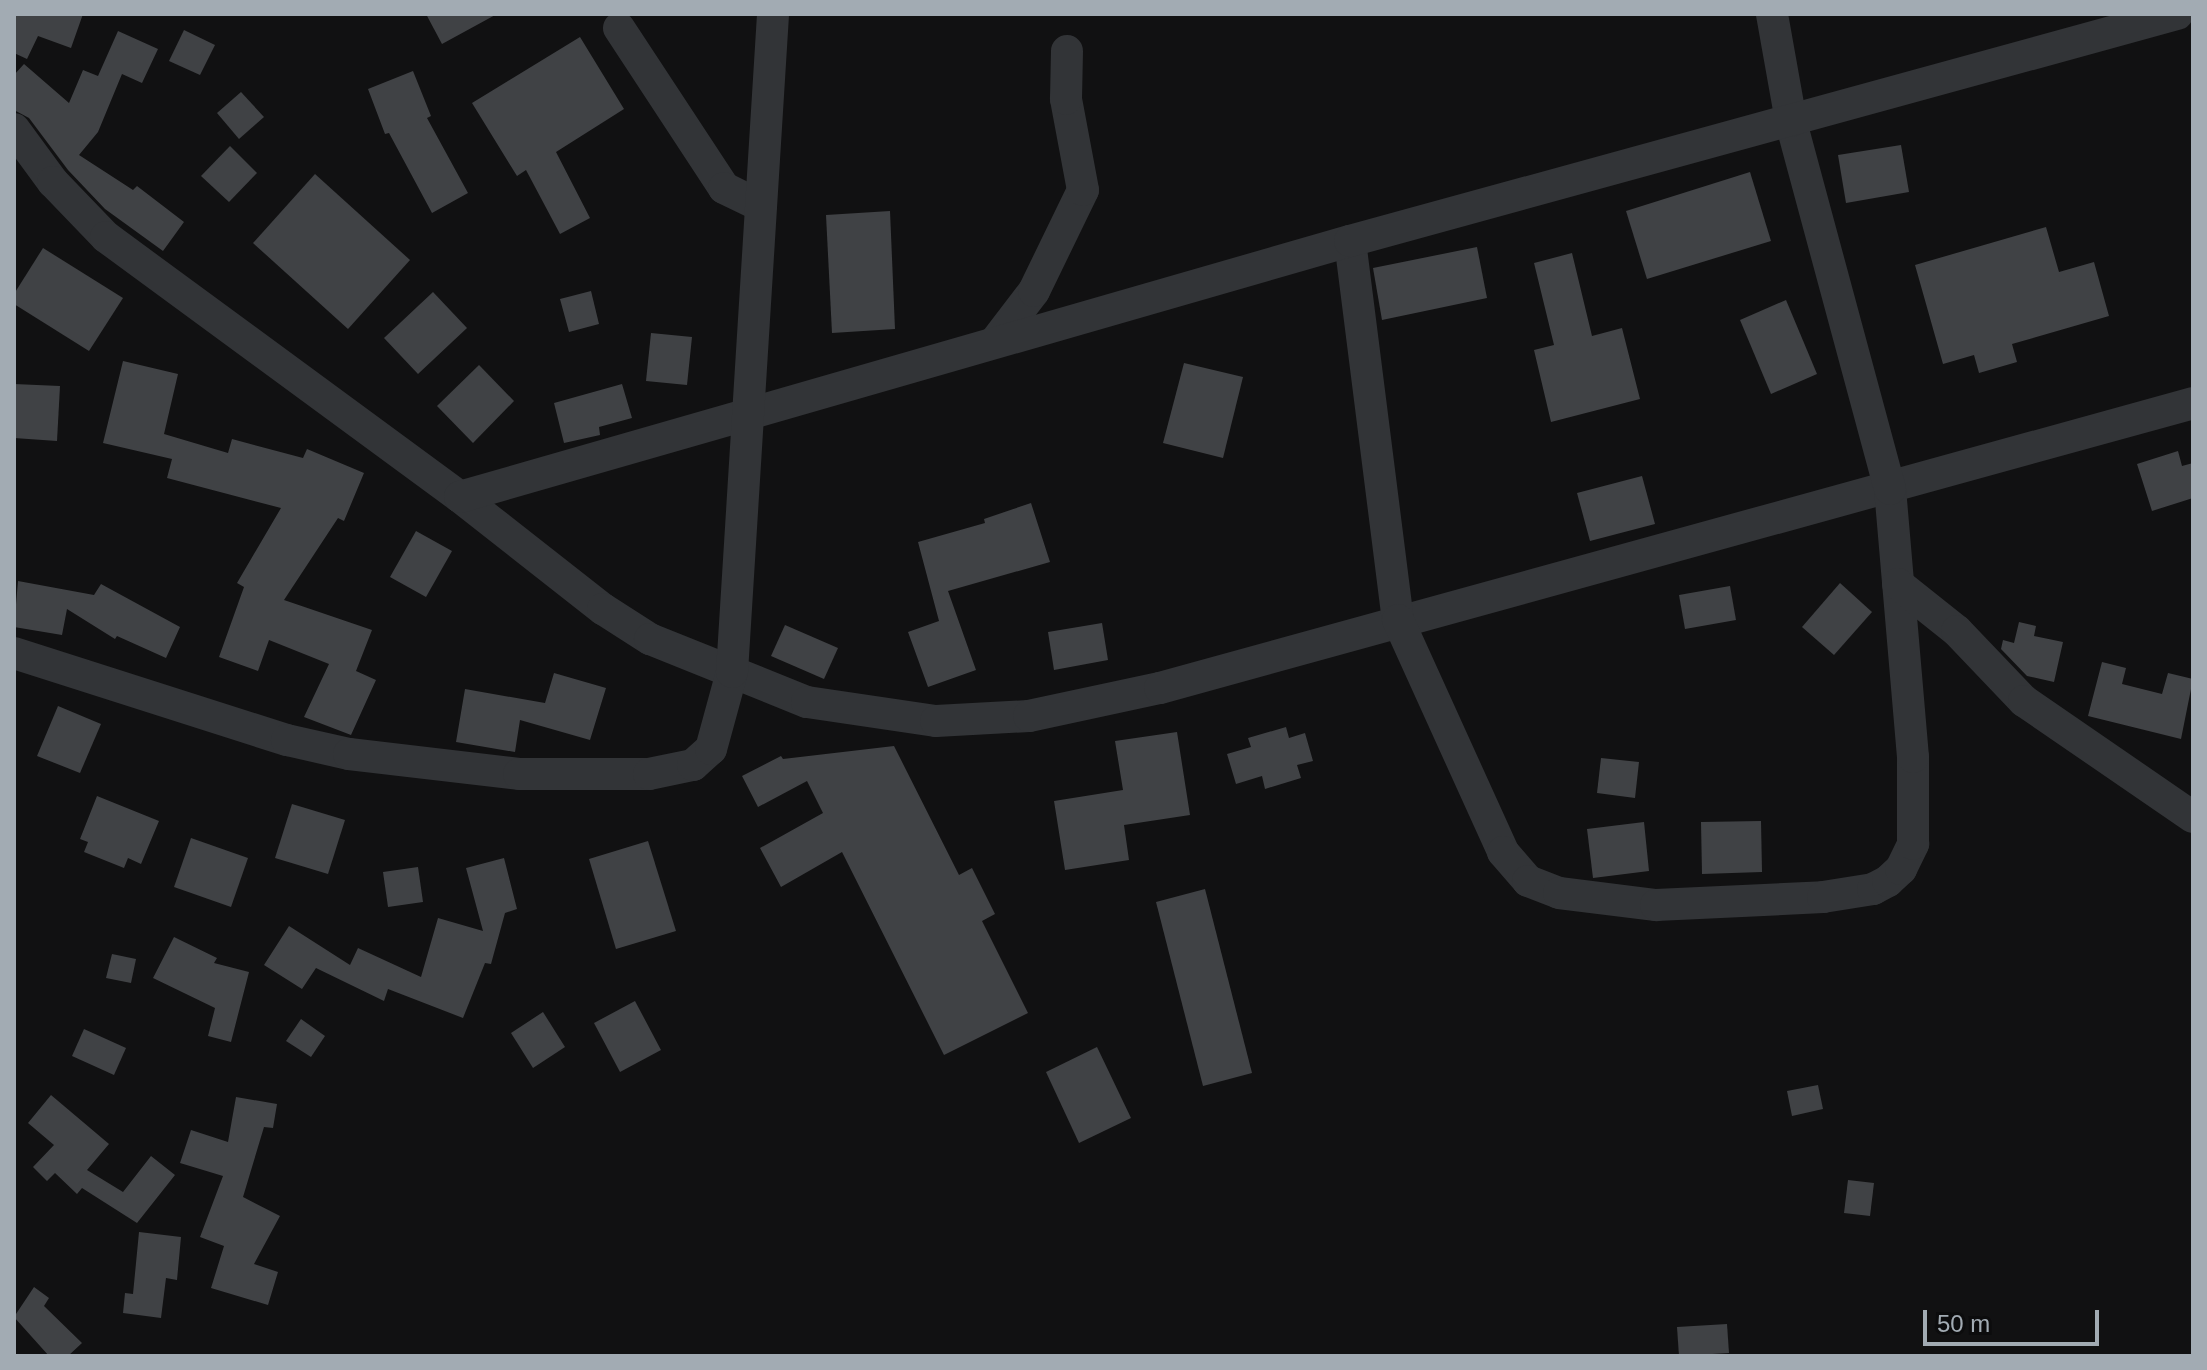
<!DOCTYPE html>
<html>
<head>
<meta charset="utf-8">
<style>
  body { margin:0 }
  #map { position:relative; width:2207px; height:1370px; overflow:hidden; background:#111112; font-family:Arial,sans-serif }
  div>[style] { position:absolute }
  .building>* { inset:0; background:#404245 }
  .minor>* { height:32px; margin:-16px; padding:0 16px; transform-origin:16px; border-radius:16px; background:#323437 }
  span { translate:-50% -50%; white-space:nowrap; text-align:center; line-height:1.15; -webkit-text-stroke:6px #0c0c0d; paint-order:stroke }
  .frame { position:absolute; inset:0; border:16px solid #a2abb3; pointer-events:none }
  .scale { position:absolute; left:1923px; top:1310px; width:176px; height:36px; box-sizing:border-box; border:4px solid #a2abb3; border-top:0; padding-left:10px; font-size:24px; line-height:28px; white-space:nowrap; color:#a2abb3; -webkit-text-stroke:6px #0c0c0d; paint-order:stroke }
</style>
</head>
<body>
<div id="map">
  <div class="building">
    <i style="clip-path:polygon(14px 14px,83px 14px,71px 48px,38px 36px,27px 59px,14px 53px)"></i>
    <i style="clip-path:polygon(426px 14px,497px 14px,442px 44px)"></i>
    <i style="clip-path:polygon(184px 30px,215px 45px,200px 75px,169px 61px)"></i>
    <i style="clip-path:polygon(118px 31px,158px 49px,142px 83px,122px 74px,98px 132px,79px 155px,133px 190px,137px 186px,184px 222px,163px 251px,105px 209px,68px 170px,29px 118px,14px 110px,14px 75px,24px 64px,69px 103px,83px 70px,98px 76px)"></i>
    <i style="clip-path:polygon(580px 37px,624px 109px,556px 152px,590px 218px,560px 234px,526px 170px,517px 176px,472px 103px)"></i>
    <i style="clip-path:polygon(413px 71px,431px 116px,427px 118px,468px 193px,432px 213px,389px 133px,385px 134px,368px 89px)"></i>
    <i style="clip-path:polygon(241px 92px,264px 117px,239px 139px,217px 113px)"></i>
    <i style="clip-path:polygon(1901px 145px,1909px 192px,1846px 203px,1838px 155px)"></i>
    <i style="clip-path:polygon(230px 146px,257px 173px,229px 202px,201px 176px)"></i>
    <i style="clip-path:polygon(1750px 172px,1771px 241px,1647px 279px,1626px 211px)"></i>
    <i style="clip-path:polygon(315px 174px,410px 260px,348px 329px,253px 243px)"></i>
    <i style="clip-path:polygon(890px 211px,895px 329px,832px 333px,826px 215px)"></i>
    <i style="clip-path:polygon(2046px 227px,2059px 272px,2094px 262px,2109px 316px,2012px 344px,2017px 362px,1979px 373px,1974px 355px,1943px 364px,1915px 265px)"></i>
    <i style="clip-path:polygon(1477px 247px,1487px 298px,1382px 320px,1373px 268px)"></i>
    <i style="clip-path:polygon(43px 248px,123px 298px,89px 351px,14px 304px,14px 294px)"></i>
    <i style="clip-path:polygon(1572px 253px,1592px 336px,1622px 328px,1640px 399px,1551px 422px,1534px 350px,1554px 345px,1534px 263px)"></i>
    <i style="clip-path:polygon(591px 291px,599px 324px,569px 332px,560px 299px)"></i>
    <i style="clip-path:polygon(433px 292px,467px 328px,418px 374px,384px 338px)"></i>
    <i style="clip-path:polygon(1786px 300px,1817px 374px,1771px 394px,1740px 320px)"></i>
    <i style="clip-path:polygon(651px 333px,692px 337px,687px 385px,646px 381px)"></i>
    <i style="clip-path:polygon(123px 361px,178px 374px,164px 434px,228px 453px,232px 439px,303px 458px,307px 449px,364px 473px,344px 521px,338px 518px,284px 600px,372px 630px,356px 671px,376px 680px,351px 735px,304px 717px,329px 664px,269px 640px,258px 671px,219px 657px,244px 587px,237px 583px,281px 508px,167px 478px,172px 459px,103px 443px)"></i>
    <i style="clip-path:polygon(1184px 363px,1243px 377px,1223px 458px,1163px 443px)"></i>
    <i style="clip-path:polygon(479px 365px,514px 401px,473px 443px,437px 406px)"></i>
    <i style="clip-path:polygon(14px 384px,60px 386px,57px 441px,14px 438px)"></i>
    <i style="clip-path:polygon(622px 384px,632px 418px,599px 427px,600px 435px,564px 443px,554px 403px)"></i>
    <i style="clip-path:polygon(2178px 451px,2182px 466px,2193px 463px,2193px 498px,2152px 511px,2137px 464px)"></i>
    <i style="clip-path:polygon(1642px 476px,1655px 524px,1590px 541px,1577px 493px)"></i>
    <i style="clip-path:polygon(1031px 503px,1050px 562px,948px 591px,976px 670px,928px 687px,908px 632px,939px 621px,918px 542px,985px 523px,984px 519px)"></i>
    <i style="clip-path:polygon(416px 531px,452px 551px,426px 597px,390px 577px)"></i>
    <i style="clip-path:polygon(18px 581px,94px 595px,101px 584px,180px 627px,166px 658px,117px 636px,115px 639px,67px 609px,62px 635px,14px 627px)"></i>
    <i style="clip-path:polygon(1840px 583px,1872px 612px,1834px 655px,1802px 627px)"></i>
    <i style="clip-path:polygon(1730px 586px,1736px 620px,1685px 629px,1679px 595px)"></i>
    <i style="clip-path:polygon(2019px 622px,2036px 626px,2034px 636px,2063px 642px,2054px 682px,2027px 676px,2001px 649px,2003px 640px,2014px 643px)"></i>
    <i style="clip-path:polygon(1102px 623px,1108px 660px,1054px 670px,1048px 632px)"></i>
    <i style="clip-path:polygon(785px 625px,838px 648px,824px 679px,771px 656px)"></i>
    <i style="clip-path:polygon(2102px 662px,2126px 668px,2122px 684px,2162px 694px,2168px 673px,2193px 679px,2181px 739px,2088px 716px)"></i>
    <i style="clip-path:polygon(554px 673px,606px 688px,590px 740px,520px 720px,515px 752px,456px 742px,465px 689px,545px 703px)"></i>
    <i style="clip-path:polygon(58px 706px,101px 724px,80px 773px,37px 756px)"></i>
    <i style="clip-path:polygon(1286px 727px,1289px 738px,1305px 733px,1313px 761px,1297px 765px,1301px 778px,1265px 789px,1262px 776px,1236px 784px,1227px 754px,1251px 747px,1248px 738px)"></i>
    <i style="clip-path:polygon(1177px 732px,1190px 815px,1124px 825px,1129px 860px,1065px 870px,1054px 801px,1123px 790px,1115px 741px)"></i>
    <i style="clip-path:polygon(894px 746px,959px 875px,972px 868px,995px 914px,982px 921px,1028px 1013px,944px 1055px,842px 852px,781px 887px,760px 848px,823px 813px,807px 781px,758px 807px,742px 776px,781px 756px,783px 759px)"></i>
    <i style="clip-path:polygon(1601px 758px,1639px 762px,1635px 798px,1597px 793px)"></i>
    <i style="clip-path:polygon(97px 796px,159px 821px,141px 864px,128px 858px,124px 868px,84px 852px,88px 842px,80px 839px)"></i>
    <i style="clip-path:polygon(292px 804px,345px 820px,328px 874px,275px 858px)"></i>
    <i style="clip-path:polygon(1761px 821px,1762px 872px,1702px 874px,1701px 822px)"></i>
    <i style="clip-path:polygon(1644px 822px,1649px 871px,1593px 878px,1587px 829px)"></i>
    <i style="clip-path:polygon(191px 838px,248px 858px,231px 907px,174px 887px)"></i>
    <i style="clip-path:polygon(648px 841px,676px 931px,616px 949px,589px 859px)"></i>
    <i style="clip-path:polygon(504px 858px,517px 909px,505px 913px,491px 964px,485px 963px,463px 1018px,388px 989px,384px 1001px,316px 968px,302px 989px,264px 965px,289px 926px,350px 965px,358px 948px,421px 977px,438px 918px,483px 931px,466px 868px)"></i>
    <i style="clip-path:polygon(418px 867px,423px 902px,388px 907px,383px 872px)"></i>
    <i style="clip-path:polygon(1205px 889px,1252px 1073px,1203px 1086px,1156px 902px)"></i>
    <i style="clip-path:polygon(174px 937px,217px 958px,214px 963px,249px 972px,231px 1042px,208px 1036px,215px 1008px,153px 978px)"></i>
    <i style="clip-path:polygon(112px 954px,136px 959px,131px 983px,106px 978px)"></i>
    <i style="clip-path:polygon(635px 1001px,661px 1050px,620px 1072px,594px 1023px)"></i>
    <i style="clip-path:polygon(543px 1012px,565px 1047px,533px 1068px,511px 1033px)"></i>
    <i style="clip-path:polygon(301px 1019px,325px 1036px,311px 1057px,286px 1041px)"></i>
    <i style="clip-path:polygon(84px 1029px,126px 1048px,114px 1075px,72px 1056px)"></i>
    <i style="clip-path:polygon(1097px 1047px,1131px 1118px,1079px 1143px,1046px 1072px)"></i>
    <i style="clip-path:polygon(1818px 1085px,1823px 1109px,1792px 1116px,1787px 1091px)"></i>
    <i style="clip-path:polygon(51px 1095px,109px 1144px,87px 1170px,123px 1192px,151px 1156px,175px 1175px,137px 1223px,82px 1188px,77px 1194px,55px 1173px,47px 1181px,33px 1167px,54px 1145px,28px 1123px)"></i>
    <i style="clip-path:polygon(236px 1097px,277px 1104px,273px 1128px,264px 1127px,243px 1197px,280px 1216px,254px 1264px,278px 1272px,268px 1305px,211px 1288px,224px 1246px,200px 1237px,223px 1176px,180px 1163px,191px 1130px,228px 1142px)"></i>
    <i style="clip-path:polygon(1848px 1180px,1874px 1183px,1870px 1216px,1844px 1213px)"></i>
    <i style="clip-path:polygon(139px 1232px,181px 1237px,177px 1280px,166px 1278px,161px 1318px,123px 1313px,125px 1293px,133px 1294px)"></i>
    <i style="clip-path:polygon(34px 1287px,49px 1298px,44px 1306px,82px 1343px,68px 1356px,49px 1356px,14px 1317px)"></i>
    <i style="clip-path:polygon(1727px 1324px,1729px 1353px,1679px 1356px,1677px 1327px)"></i>
  </div>
  <div class="minor">
    <i style="left:619px;top:28px;width:191px;rotate:56.7deg"></i>
    <i style="left:724px;top:188px;width:41px;rotate:25.9deg"></i>
    <i style="left:14px;top:129px;width:66px;rotate:53.7deg"></i>
    <i style="left:53px;top:182px;width:76px;rotate:46.1deg"></i>
    <i style="left:106px;top:237px;width:439px;rotate:36.3deg"></i>
    <i style="left:460px;top:497px;width:182px;rotate:38.1deg"></i>
    <i style="left:603px;top:609px;width:56px;rotate:32.6deg"></i>
    <i style="left:650px;top:639px;width:169px;rotate:21.9deg"></i>
    <i style="left:807px;top:702px;width:130px;rotate:8.4deg"></i>
    <i style="left:936px;top:721px;width:93px;rotate:-3.1deg"></i>
    <i style="left:1029px;top:716px;width:134px;rotate:-12.1deg"></i>
    <i style="left:1160px;top:688px;width:1072px;rotate:-15.42deg"></i>
    <i style="left:1350px;top:241px;width:382px;rotate:82.8deg"></i>
    <i style="left:1398px;top:620px;width:255px;rotate:65.6deg"></i>
    <i style="left:1503px;top:852px;width:38px;rotate:49deg"></i>
    <i style="left:1528px;top:881px;width:33px;rotate:21deg"></i>
    <i style="left:1559px;top:893px;width:98px;rotate:7.1deg"></i>
    <i style="left:1656px;top:905px;width:167px;rotate:-2.7deg"></i>
    <i style="left:1823px;top:897px;width:51px;rotate:-9.1deg"></i>
    <i style="left:1873px;top:889px;width:17px;rotate:-28deg"></i>
    <i style="left:1888px;top:881px;width:18px;rotate:-43deg"></i>
    <i style="left:1901px;top:869px;width:28px;rotate:-64deg"></i>
    <i style="left:1913px;top:844px;width:87px;rotate:-90deg"></i>
    <i style="left:1913px;top:757px;width:269px;rotate:-94.9deg"></i>
    <i style="left:1890px;top:489px;width:381px;rotate:-105.1deg"></i>
    <i style="left:1791px;top:121px;width:109px;rotate:-100.1deg"></i>
    <i style="left:995px;top:342px;width:64px;rotate:-52.6deg"></i>
    <i style="left:1034px;top:291px;width:112px;rotate:-64.1deg"></i>
    <i style="left:1083px;top:190px;width:93px;rotate:-100.6deg"></i>
    <i style="left:1066px;top:99px;width:48px;rotate:-88.8deg"></i>
    <i style="left:460px;top:497px;width:926px;rotate:-16.05deg"></i>
    <i style="left:1350px;top:241px;width:858px;rotate:-15.35deg"></i>
    <i style="left:1898px;top:584px;width:75px;rotate:38.5deg"></i>
    <i style="left:1957px;top:631px;width:97px;rotate:46.3deg"></i>
    <i style="left:2024px;top:701px;width:205px;rotate:34.5deg"></i>
    <i style="left:14px;top:653px;width:287px;rotate:17.7deg"></i>
    <i style="left:287px;top:740px;width:64px;rotate:12.7deg"></i>
    <i style="left:349px;top:754px;width:171px;rotate:6.7deg"></i>
    <i style="left:519px;top:774px;width:130px"></i>
    <i style="left:649px;top:774px;width:45px;rotate:-11.6deg"></i>
    <i style="left:693px;top:765px;width:24px;rotate:-42deg"></i>
    <i style="left:711px;top:749px;width:80px;rotate:-74.7deg"></i>
    <i style="left:732px;top:672px;width:659px;rotate:-86.43deg"></i>
  </div>
  <div class="frame"></div>
  <div class="scale">50 m</div>
</div>
</body>
</html>
